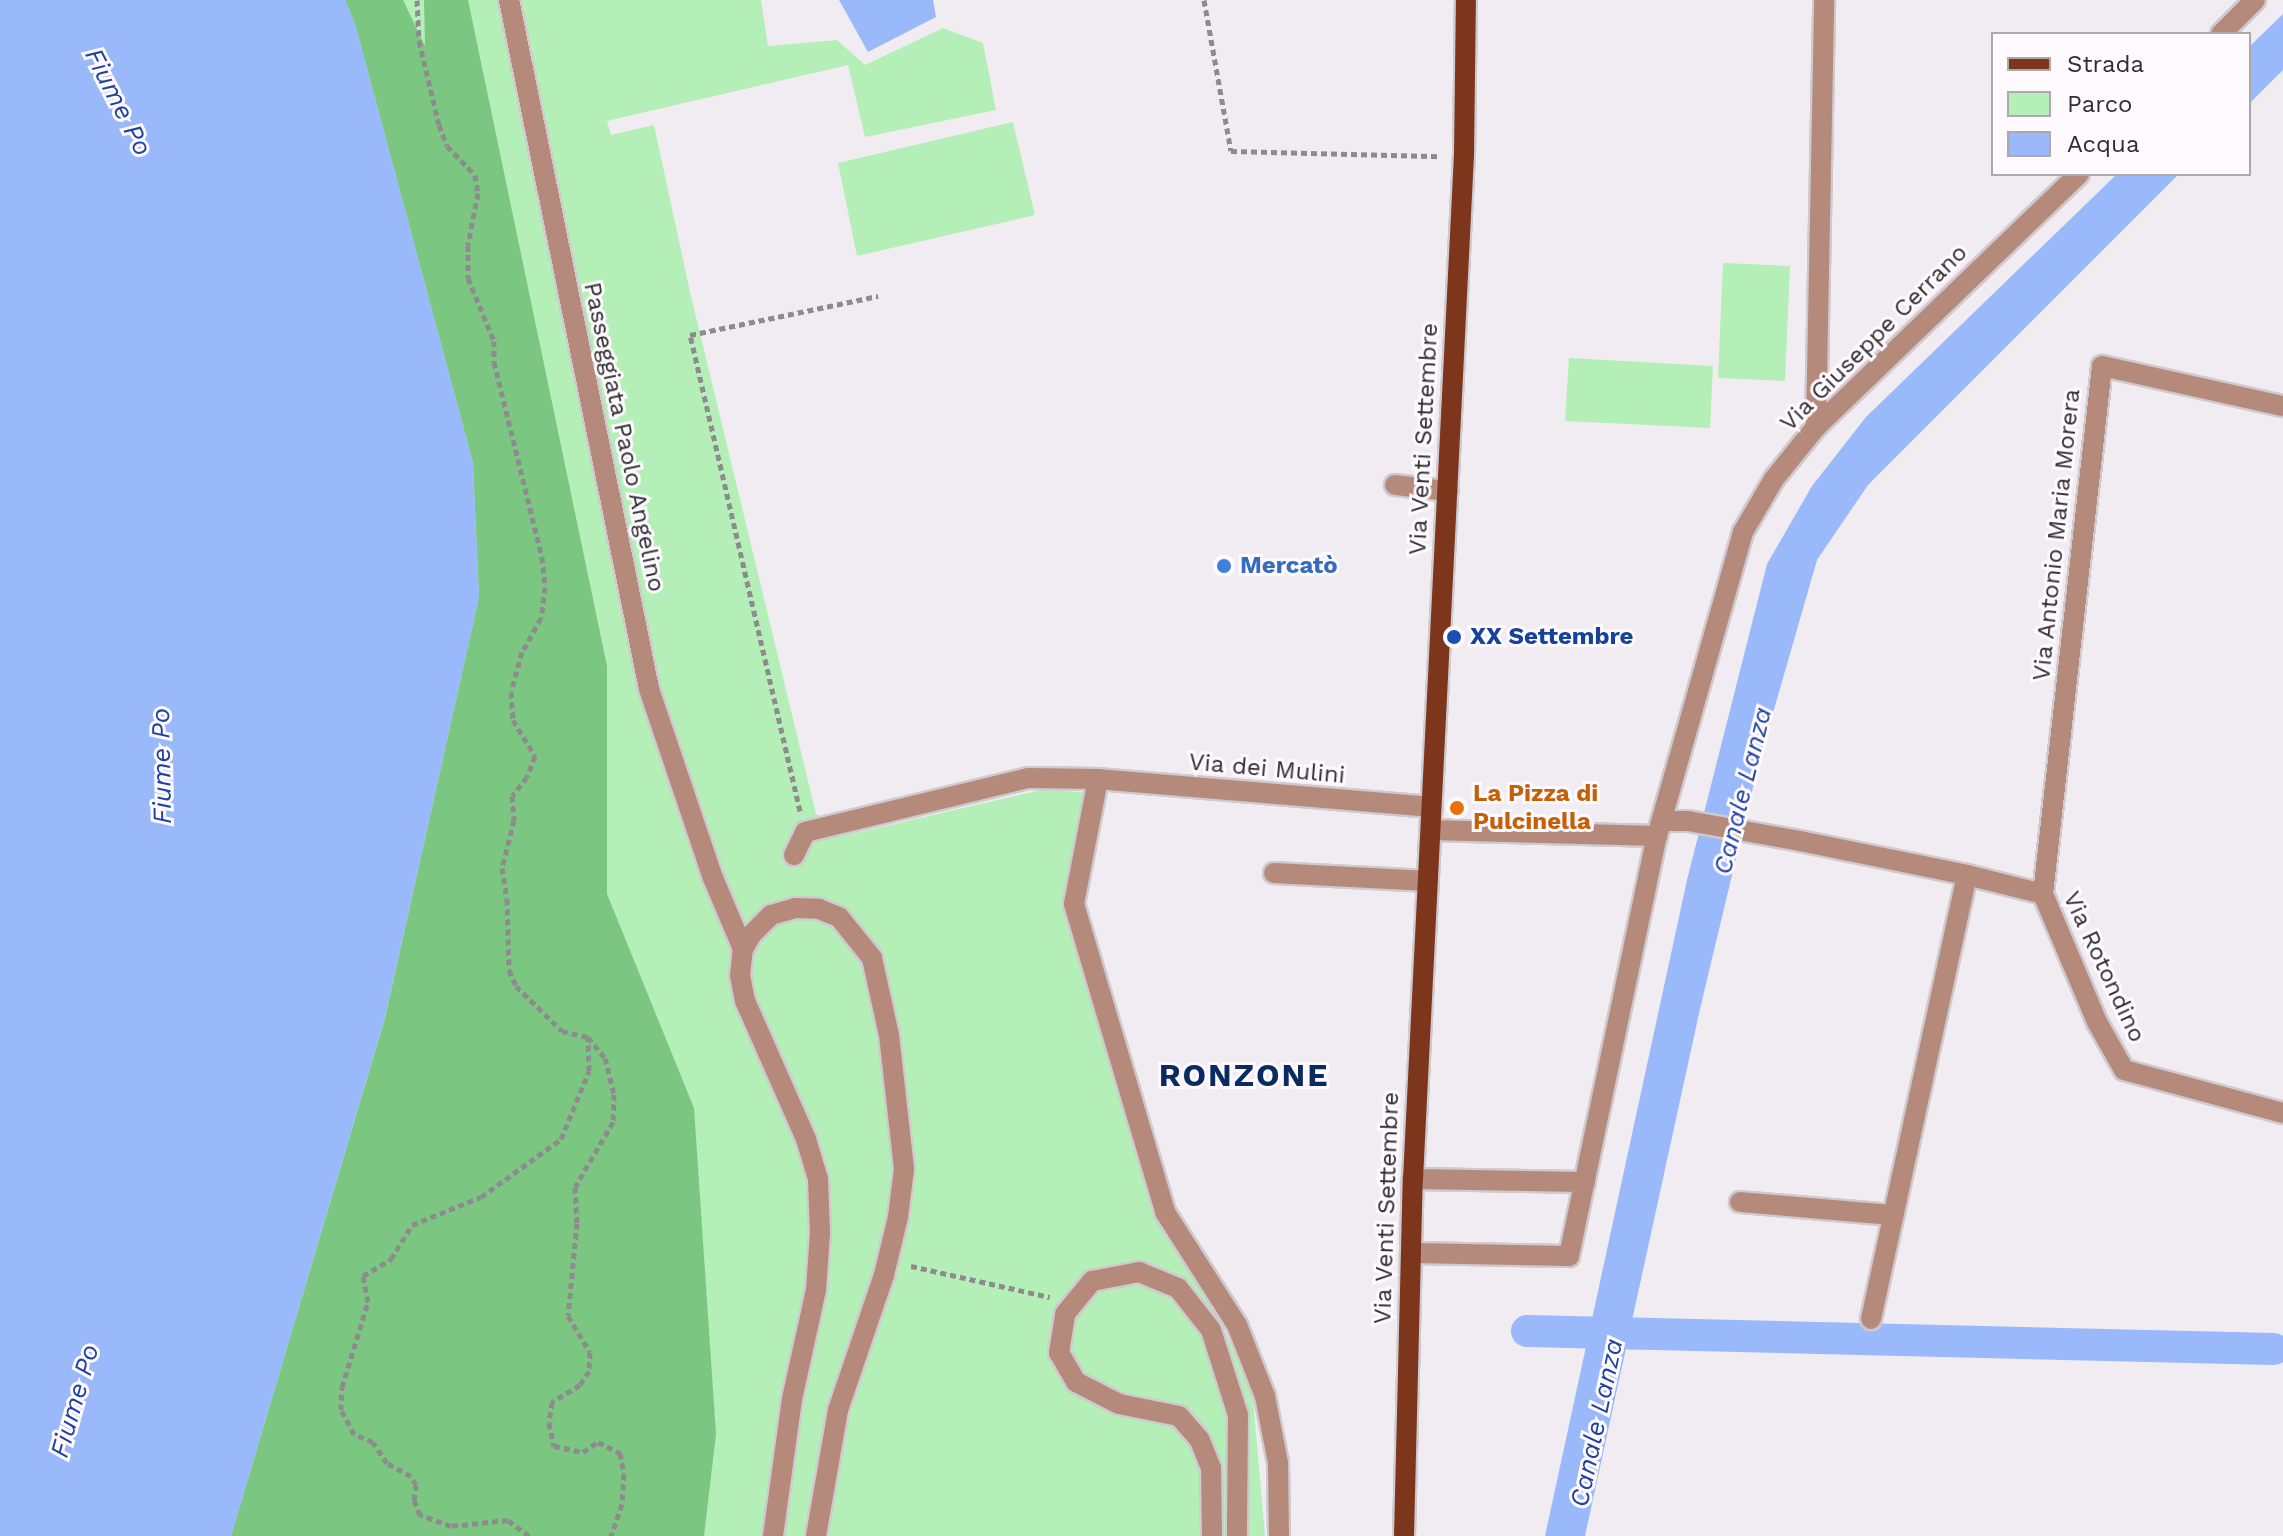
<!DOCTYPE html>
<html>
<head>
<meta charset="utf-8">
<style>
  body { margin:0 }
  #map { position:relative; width:2283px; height:1536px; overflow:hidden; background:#f1ecf2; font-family:"Work Sans",sans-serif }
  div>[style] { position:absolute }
  .green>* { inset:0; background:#b3efb6 }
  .forest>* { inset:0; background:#7bc781 }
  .water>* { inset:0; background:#9ab9fb }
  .canal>* { height:32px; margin:-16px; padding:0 16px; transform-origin:16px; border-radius:16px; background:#9ab9fb }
  .path>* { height:5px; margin-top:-2.5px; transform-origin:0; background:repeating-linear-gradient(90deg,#8e8b8f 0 6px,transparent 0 10px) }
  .roads { filter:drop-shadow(2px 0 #cecacf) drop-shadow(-2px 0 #cecacf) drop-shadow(0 2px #cecacf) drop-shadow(0 -2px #cecacf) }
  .minor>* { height:20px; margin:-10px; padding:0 10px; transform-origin:10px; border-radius:10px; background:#b58a7b }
  .major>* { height:20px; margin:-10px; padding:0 10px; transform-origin:10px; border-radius:10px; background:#7d351b }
  .dots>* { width:22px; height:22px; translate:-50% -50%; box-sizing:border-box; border:4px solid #fefaff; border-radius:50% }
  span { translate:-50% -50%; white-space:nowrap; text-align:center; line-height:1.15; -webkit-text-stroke:6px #fefaff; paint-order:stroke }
  .street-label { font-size:24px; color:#302e30 }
  .shop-label { font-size:24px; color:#366cbe; font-weight:700 }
  .left { translate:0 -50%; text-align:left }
  .transit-label { font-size:24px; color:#164399; font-weight:700 }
  .food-label { font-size:24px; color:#c56008; font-weight:700 }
  .water-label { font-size:26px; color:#1f429e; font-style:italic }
  .district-label { font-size:32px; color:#092b5f; font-weight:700; letter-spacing:2px }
  .legend { position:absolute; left:1991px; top:32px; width:260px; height:144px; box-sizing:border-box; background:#fefaff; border:2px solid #aca8ac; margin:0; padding:10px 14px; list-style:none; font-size:24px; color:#302e30 }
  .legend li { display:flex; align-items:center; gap:16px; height:40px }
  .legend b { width:40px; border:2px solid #aca8ac }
</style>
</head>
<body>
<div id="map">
  <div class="green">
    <i style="clip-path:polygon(0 0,761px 0,768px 46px,837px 40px,865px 65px,943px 28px,983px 43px,996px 110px,865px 137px,848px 65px,607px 121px,611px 135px,654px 125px,690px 292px,816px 814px,851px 834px,1041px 790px,1101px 793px,1068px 900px,1157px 1193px,1252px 1387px,1265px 1536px,0 1536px)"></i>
    <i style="clip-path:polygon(1013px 122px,1035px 215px,857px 256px,838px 163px)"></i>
    <i style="clip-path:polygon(1723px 263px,1790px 266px,1785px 381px,1718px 378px)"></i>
    <i style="clip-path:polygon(1569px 358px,1713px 366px,1710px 428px,1565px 421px)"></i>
  </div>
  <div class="forest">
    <i style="clip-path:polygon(345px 0,403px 0,425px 46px,424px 0,468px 0,607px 666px,607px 894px,694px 1108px,716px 1434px,704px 1536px,231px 1536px,385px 1018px,479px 597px,473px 463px,355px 24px)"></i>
  </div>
  <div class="water">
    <i style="clip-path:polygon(0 0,345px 0,355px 24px,473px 463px,479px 597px,385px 1017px,231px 1536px,0 1536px)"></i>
    <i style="clip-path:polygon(839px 0,933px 0,936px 17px,868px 52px)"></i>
    <i style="clip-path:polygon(2283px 14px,2283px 70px,2249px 104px,2249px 47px)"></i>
    <i style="clip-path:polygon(2117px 174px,2179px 174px,1868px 485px,1817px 560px,1760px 758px,1700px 1009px,1585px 1536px,1545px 1536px,1687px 880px,1767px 564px,1812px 486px,1866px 417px)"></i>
  </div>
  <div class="canal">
    <i style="left:1527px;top:1331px;width:747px;rotate:1.38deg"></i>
  </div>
  <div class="path">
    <i style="left:417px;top:0;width:41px;rotate:87.2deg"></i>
    <i style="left:419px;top:41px;width:86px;rotate:76.6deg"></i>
    <i style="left:439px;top:125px;width:22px;rotate:69deg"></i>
    <i style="left:447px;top:146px;width:40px;rotate:46deg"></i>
    <i style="left:475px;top:175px;width:18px;rotate:81deg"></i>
    <i style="left:478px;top:193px;width:53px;rotate:100.9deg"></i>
    <i style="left:468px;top:245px;width:33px;rotate:90deg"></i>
    <i style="left:468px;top:278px;width:68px;rotate:67.6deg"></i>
    <i style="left:494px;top:341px;width:21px;rotate:90deg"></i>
    <i style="left:494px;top:362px;width:201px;rotate:76.2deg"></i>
    <i style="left:542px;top:557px;width:30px;rotate:84deg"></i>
    <i style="left:545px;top:587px;width:31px;rotate:97deg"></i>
    <i style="left:541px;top:618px;width:39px;rotate:119deg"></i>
    <i style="left:522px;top:652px;width:41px;rotate:105.4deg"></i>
    <i style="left:511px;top:692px;width:28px;rotate:86deg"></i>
    <i style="left:513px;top:720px;width:42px;rotate:58.6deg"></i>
    <i style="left:535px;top:756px;width:22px;rotate:111deg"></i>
    <i style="left:527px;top:777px;width:24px;rotate:128deg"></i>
    <i style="left:512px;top:796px;width:24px;rotate:85deg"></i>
    <i style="left:514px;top:820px;width:49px;rotate:104deg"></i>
    <i style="left:502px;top:868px;width:31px;rotate:81deg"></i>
    <i style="left:507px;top:899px;width:71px;rotate:88.4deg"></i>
    <i style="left:509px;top:970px;width:17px;rotate:66deg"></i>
    <i style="left:516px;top:986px;width:64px;rotate:44.4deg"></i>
    <i style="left:562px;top:1031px;width:27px;rotate:13deg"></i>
    <i style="left:588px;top:1037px;width:27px;rotate:51deg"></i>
    <i style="left:605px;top:1058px;width:37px;rotate:76deg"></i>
    <i style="left:614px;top:1094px;width:28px;rotate:92deg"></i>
    <i style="left:613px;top:1122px;width:75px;rotate:120.3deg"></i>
    <i style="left:575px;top:1187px;width:36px;rotate:87deg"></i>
    <i style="left:577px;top:1223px;width:93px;rotate:95.5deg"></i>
    <i style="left:568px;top:1316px;width:42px;rotate:58.6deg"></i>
    <i style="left:590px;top:1352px;width:19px;rotate:93deg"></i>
    <i style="left:589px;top:1371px;width:17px;rotate:123deg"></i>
    <i style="left:580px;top:1385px;width:33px;rotate:149deg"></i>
    <i style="left:552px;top:1402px;width:21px;rotate:98deg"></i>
    <i style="left:549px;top:1423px;width:24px;rotate:78deg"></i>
    <i style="left:554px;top:1446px;width:30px;rotate:12deg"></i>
    <i style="left:583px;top:1452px;width:18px;rotate:-34deg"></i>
    <i style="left:598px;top:1442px;width:25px;rotate:27deg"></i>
    <i style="left:620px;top:1453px;width:21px;rotate:79deg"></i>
    <i style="left:624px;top:1474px;width:30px;rotate:94deg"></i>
    <i style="left:622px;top:1504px;width:34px;rotate:109deg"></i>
    <i style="left:1204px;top:0;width:153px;rotate:79.9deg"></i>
    <i style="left:1231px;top:151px;width:210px;rotate:1.4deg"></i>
    <i style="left:800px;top:811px;width:489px;rotate:-103deg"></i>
    <i style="left:690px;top:335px;width:192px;rotate:-11.7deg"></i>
    <i style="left:911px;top:1266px;width:142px;rotate:12.6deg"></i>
    <i style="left:529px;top:1536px;width:26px;rotate:-143deg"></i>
    <i style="left:508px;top:1520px;width:57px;rotate:174deg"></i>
    <i style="left:451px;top:1526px;width:33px;rotate:-160deg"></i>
    <i style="left:420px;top:1515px;width:16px;rotate:-112deg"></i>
    <i style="left:414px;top:1500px;width:15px;rotate:-82deg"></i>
    <i style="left:416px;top:1485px;width:10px;rotate:-119deg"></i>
    <i style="left:411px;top:1476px;width:27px;rotate:-152deg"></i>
    <i style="left:387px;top:1463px;width:25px;rotate:-124deg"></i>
    <i style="left:373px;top:1442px;width:21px;rotate:-157deg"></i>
    <i style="left:354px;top:1434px;width:27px;rotate:-118deg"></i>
    <i style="left:341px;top:1410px;width:23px;rotate:-88deg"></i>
    <i style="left:342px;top:1387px;width:89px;rotate:-73deg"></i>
    <i style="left:368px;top:1302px;width:26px;rotate:-101deg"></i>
    <i style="left:363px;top:1276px;width:33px;rotate:-31deg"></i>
    <i style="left:391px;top:1259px;width:40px;rotate:-58deg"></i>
    <i style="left:412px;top:1225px;width:74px;rotate:-22.1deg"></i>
    <i style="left:481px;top:1197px;width:99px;rotate:-35.9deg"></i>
    <i style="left:561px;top:1139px;width:74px;rotate:-67.6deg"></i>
    <i style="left:589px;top:1071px;width:33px;rotate:-92deg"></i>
  </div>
  <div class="roads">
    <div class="minor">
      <i style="left:509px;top:0;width:703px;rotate:78.51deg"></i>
      <i style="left:649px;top:689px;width:200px;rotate:71.3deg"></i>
      <i style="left:713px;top:878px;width:77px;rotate:67.1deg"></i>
      <i style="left:2221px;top:34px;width:48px;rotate:-45deg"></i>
      <i style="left:1816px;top:427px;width:427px;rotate:-88.9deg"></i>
      <i style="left:1395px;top:485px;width:53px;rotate:6.5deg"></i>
      <i style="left:1098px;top:779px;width:127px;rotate:100.9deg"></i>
      <i style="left:1074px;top:904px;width:321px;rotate:73.5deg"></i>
      <i style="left:1165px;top:1212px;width:134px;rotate:57.5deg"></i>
      <i style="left:1237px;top:1325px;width:76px;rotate:68.5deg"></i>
      <i style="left:1265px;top:1396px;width:68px;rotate:79deg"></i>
      <i style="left:1278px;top:1463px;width:73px;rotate:89.2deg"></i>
      <i style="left:1663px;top:821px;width:25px"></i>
      <i style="left:1688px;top:821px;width:114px;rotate:10.1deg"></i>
      <i style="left:1800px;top:841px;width:170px;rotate:11.5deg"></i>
      <i style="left:1967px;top:875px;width:78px;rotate:14deg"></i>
      <i style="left:2043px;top:894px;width:139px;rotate:67.1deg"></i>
      <i style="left:2097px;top:1022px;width:55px;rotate:60.6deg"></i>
      <i style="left:2124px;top:1070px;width:165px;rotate:15.1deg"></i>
      <i style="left:1431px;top:830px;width:226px;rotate:1.5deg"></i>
      <i style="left:794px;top:855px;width:25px;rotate:-64deg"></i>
      <i style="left:805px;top:832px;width:229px;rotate:-13.6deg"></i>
      <i style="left:1028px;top:778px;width:70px;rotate:0.8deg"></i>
      <i style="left:1098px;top:779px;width:334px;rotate:4.8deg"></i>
      <i style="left:1274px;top:873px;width:154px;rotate:3deg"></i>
      <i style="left:2043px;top:894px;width:531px;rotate:-83.62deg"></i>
      <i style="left:2102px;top:366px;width:185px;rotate:12.5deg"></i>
      <i style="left:1413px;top:1179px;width:172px;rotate:1deg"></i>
      <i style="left:1740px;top:1202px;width:154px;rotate:4.9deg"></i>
      <i style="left:1411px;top:1253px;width:158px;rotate:1.1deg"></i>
      <i style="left:1569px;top:1256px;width:429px;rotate:-78.2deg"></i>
      <i style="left:1657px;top:836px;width:316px;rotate:-74.2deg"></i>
      <i style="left:1743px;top:532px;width:61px;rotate:-59.7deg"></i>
      <i style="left:1774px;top:479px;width:67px;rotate:-51.1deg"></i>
      <i style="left:1816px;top:427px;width:365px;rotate:-43.9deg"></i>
      <i style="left:1871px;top:1319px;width:454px;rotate:-77.8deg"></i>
      <i style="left:773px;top:1536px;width:138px;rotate:-82.1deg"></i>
      <i style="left:792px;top:1399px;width:112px;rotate:-77.6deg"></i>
      <i style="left:816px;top:1290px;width:57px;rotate:-86deg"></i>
      <i style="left:820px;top:1233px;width:54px;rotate:-92.1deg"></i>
      <i style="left:818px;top:1179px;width:42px;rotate:-106.7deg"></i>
      <i style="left:806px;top:1139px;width:151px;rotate:-113.8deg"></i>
      <i style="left:745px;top:1001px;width:25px;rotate:-101deg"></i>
      <i style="left:740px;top:976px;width:27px;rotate:-84deg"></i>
      <i style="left:743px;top:949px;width:16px;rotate:-60deg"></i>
      <i style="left:751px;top:935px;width:28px;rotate:-45deg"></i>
      <i style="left:771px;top:915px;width:25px;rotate:-16deg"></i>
      <i style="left:795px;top:908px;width:24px;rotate:2deg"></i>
      <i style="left:819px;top:909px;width:22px;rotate:22deg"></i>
      <i style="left:839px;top:917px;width:53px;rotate:51.2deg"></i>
      <i style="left:872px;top:958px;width:79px;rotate:77.6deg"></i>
      <i style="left:889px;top:1035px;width:135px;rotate:83.6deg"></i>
      <i style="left:904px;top:1169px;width:48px;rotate:97.1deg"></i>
      <i style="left:898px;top:1217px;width:60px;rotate:103.6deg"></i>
      <i style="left:884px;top:1275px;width:143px;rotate:108.8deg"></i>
      <i style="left:838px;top:1410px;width:128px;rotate:99.9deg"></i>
      <i style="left:1212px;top:1536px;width:68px;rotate:-90.8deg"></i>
      <i style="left:1211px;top:1468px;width:31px;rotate:-112deg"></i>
      <i style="left:1199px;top:1439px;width:30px;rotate:-131deg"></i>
      <i style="left:1179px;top:1416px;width:61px;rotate:-168.7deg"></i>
      <i style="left:1119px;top:1404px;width:48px;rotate:-152.9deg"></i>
      <i style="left:1076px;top:1382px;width:34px;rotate:-120deg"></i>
      <i style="left:1059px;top:1353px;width:39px;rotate:-81deg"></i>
      <i style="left:1065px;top:1314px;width:43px;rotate:-50.7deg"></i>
      <i style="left:1092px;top:1281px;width:48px;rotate:-10.8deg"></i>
      <i style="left:1139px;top:1272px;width:42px;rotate:22.3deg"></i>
      <i style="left:1178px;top:1288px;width:53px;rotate:51.8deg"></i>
      <i style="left:1211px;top:1330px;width:89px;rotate:72.4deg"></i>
      <i style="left:1238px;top:1415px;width:121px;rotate:90.5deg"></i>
    </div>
    <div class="major">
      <i style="left:1404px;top:1536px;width:357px;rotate:-88.6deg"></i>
      <i style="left:1413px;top:1179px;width:1024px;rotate:-87.15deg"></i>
      <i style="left:1464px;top:156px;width:156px;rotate:-89.3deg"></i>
    </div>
  </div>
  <div class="dots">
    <i style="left:1224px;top:566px;background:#3f7fe0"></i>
    <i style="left:1454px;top:637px;background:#1a4fb4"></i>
    <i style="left:1457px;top:808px;background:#e8710a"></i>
  </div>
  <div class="street-label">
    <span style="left:1874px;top:338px;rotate:-45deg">Via Giuseppe Cerrano</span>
    <span style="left:624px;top:437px;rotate:78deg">Passeggiata Paolo Angelino</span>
    <span style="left:1424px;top:439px;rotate:-87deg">Via Venti Settembre</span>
    <span style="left:2057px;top:535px;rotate:-84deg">Via Antonio Maria Morera</span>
    <span style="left:1267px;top:769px;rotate:5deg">Via dei Mulini</span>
    <span style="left:2104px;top:967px;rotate:65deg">Via Rotondino</span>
    <span style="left:1387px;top:1208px;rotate:-88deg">Via Venti Settembre</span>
  </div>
  <div class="shop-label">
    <span class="left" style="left:1240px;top:566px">Mercatò</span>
  </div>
  <div class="transit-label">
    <span class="left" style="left:1470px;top:637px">XX Settembre</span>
  </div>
  <div class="food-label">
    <span class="left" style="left:1473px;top:808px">La Pizza di<br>Pulcinella</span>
  </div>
  <div class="water-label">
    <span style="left:118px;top:102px;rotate:63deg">Fiume Po</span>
    <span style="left:162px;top:766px;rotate:-91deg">Fiume Po</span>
    <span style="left:1743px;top:791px;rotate:-76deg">Canale Lanza</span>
    <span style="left:75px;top:1401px;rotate:-74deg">Fiume Po</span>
    <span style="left:1597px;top:1423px;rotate:-78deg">Canale Lanza</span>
  </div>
  <div class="district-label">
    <span style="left:1244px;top:1075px">RONZONE</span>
  </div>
  <ul class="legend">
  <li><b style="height:10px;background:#7d351b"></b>Strada</li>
  <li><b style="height:22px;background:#b3efb6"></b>Parco</li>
  <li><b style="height:22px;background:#9ab9fb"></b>Acqua</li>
  </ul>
</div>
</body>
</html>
